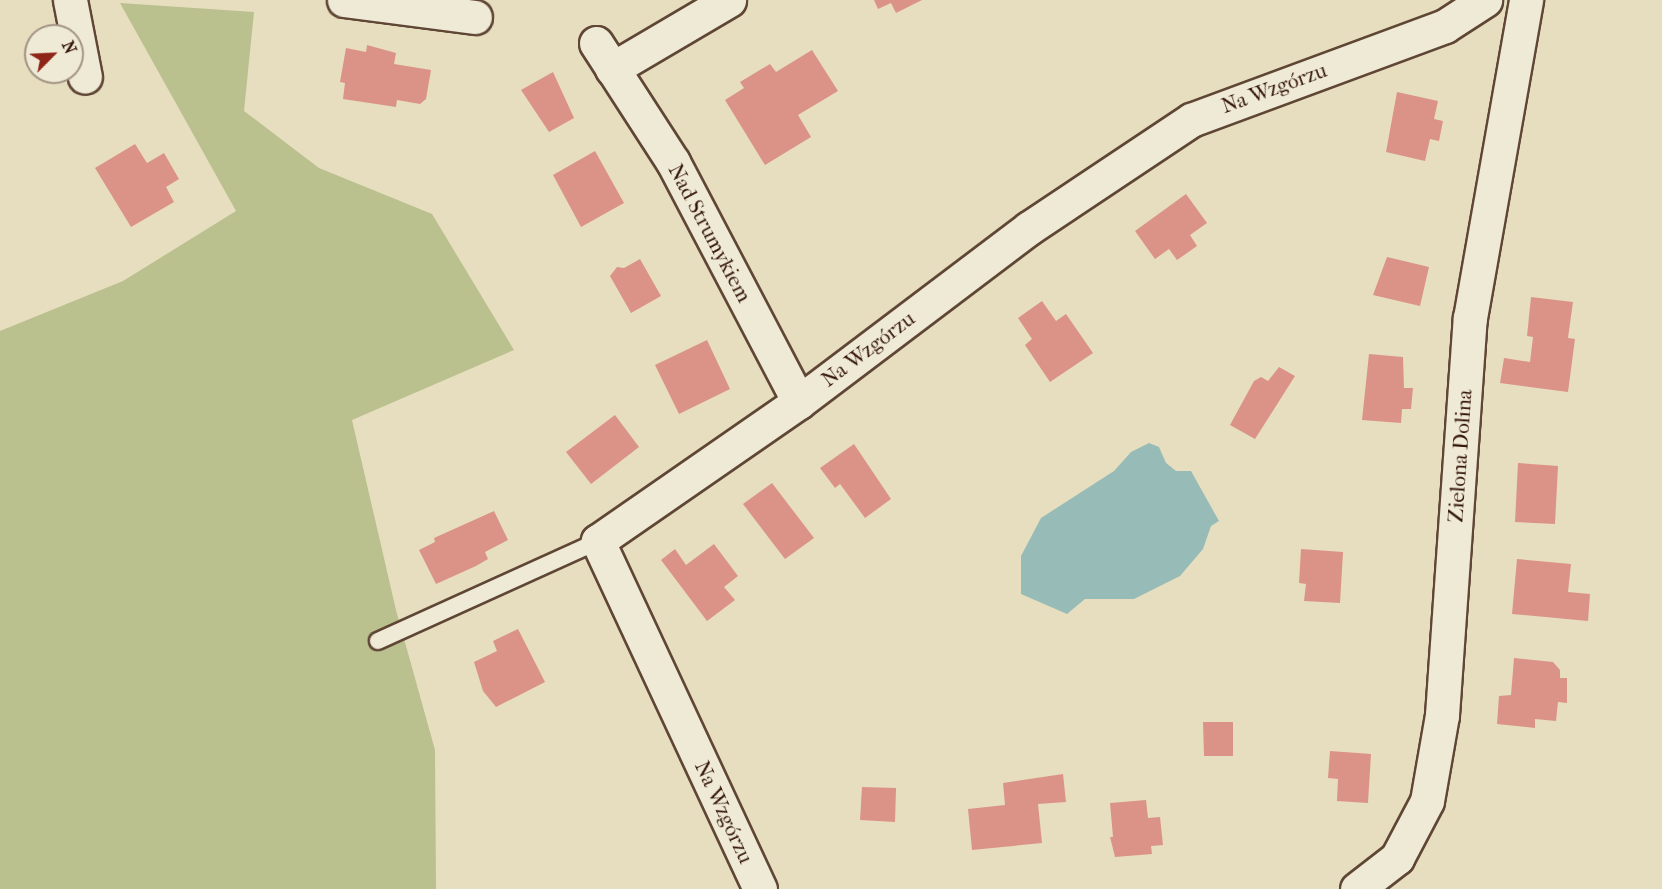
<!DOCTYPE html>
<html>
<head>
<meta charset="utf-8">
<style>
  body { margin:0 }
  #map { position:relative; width:1662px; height:889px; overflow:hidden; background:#e7debf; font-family:"IM FELL French Canon",serif }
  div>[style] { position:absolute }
  .green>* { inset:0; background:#bac08e }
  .water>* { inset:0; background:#97bbb7 }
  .building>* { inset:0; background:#db9388 }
  .roads { filter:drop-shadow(2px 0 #5f4635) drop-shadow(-2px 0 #5f4635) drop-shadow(0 2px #5f4635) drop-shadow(0 -2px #5f4635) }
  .service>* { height:16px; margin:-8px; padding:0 8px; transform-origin:8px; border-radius:8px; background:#efead5 }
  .minor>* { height:33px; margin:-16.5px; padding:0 16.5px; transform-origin:16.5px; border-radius:16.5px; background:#efead5 }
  span { translate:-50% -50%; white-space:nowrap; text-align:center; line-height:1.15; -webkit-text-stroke:4.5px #efead5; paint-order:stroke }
  .street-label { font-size:21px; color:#321307 }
  .north { position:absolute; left:24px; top:24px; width:60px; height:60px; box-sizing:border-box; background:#efead5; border:2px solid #a39483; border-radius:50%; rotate:66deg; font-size:16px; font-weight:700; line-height:24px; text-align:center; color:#321307 }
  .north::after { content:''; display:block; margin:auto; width:21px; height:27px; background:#8f2418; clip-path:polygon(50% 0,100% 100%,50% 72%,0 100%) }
</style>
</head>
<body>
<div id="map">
  <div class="green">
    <i style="clip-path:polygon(120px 3px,254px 12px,244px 111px,319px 168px,432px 214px,514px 350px,352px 420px,396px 610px,435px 750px,436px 889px,0 889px,0 331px,123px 281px,236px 211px)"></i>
  </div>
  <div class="water">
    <i style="clip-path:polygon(1149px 443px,1159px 447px,1166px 463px,1176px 471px,1191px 471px,1219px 521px,1211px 526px,1203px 549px,1180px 576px,1134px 599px,1085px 599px,1067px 614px,1021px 594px,1021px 556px,1041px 518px,1114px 471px,1131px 452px)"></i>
  </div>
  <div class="building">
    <i style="clip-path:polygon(874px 0,922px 0,896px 13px,891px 3px,878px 9px)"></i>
    <i style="clip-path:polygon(367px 45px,396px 53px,394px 64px,431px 70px,426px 99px,420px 104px,397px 100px,396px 107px,343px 99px,345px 83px,340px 82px,346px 48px,366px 52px)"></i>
    <i style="clip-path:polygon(812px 50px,838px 91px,798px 115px,811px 137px,765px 165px,725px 100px,744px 88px,740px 82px,770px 64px,776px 72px)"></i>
    <i style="clip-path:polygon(553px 72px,574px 118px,549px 132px,521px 90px)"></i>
    <i style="clip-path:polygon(1397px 92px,1438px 101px,1434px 119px,1443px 121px,1439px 141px,1430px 139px,1425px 161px,1386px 152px)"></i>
    <i style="clip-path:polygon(135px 144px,147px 163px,164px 153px,179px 179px,166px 187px,174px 202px,131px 227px,95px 168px)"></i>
    <i style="clip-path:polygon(595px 151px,624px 203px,581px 227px,553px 175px)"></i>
    <i style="clip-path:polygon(1186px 194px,1207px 223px,1190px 235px,1197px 246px,1177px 260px,1169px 249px,1155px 259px,1135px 231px)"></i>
    <i style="clip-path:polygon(1387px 257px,1429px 267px,1420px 306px,1373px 295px)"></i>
    <i style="clip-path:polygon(640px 259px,661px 296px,631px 313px,610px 276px,617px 267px,624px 268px)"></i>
    <i style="clip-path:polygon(1531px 297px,1573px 302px,1568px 338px,1575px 339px,1568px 392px,1500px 383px,1504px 358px,1530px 362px,1533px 337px,1527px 336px)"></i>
    <i style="clip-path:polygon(1042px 301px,1056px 321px,1066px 314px,1093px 353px,1050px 382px,1025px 345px,1032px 339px,1018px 318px)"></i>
    <i style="clip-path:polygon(707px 340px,730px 389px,679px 414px,655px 365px)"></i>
    <i style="clip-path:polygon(1369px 354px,1403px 357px,1404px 388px,1413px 388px,1411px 409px,1402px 409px,1401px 423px,1362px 420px)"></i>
    <i style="clip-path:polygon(1279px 367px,1295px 376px,1255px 439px,1230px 425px,1254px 381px,1261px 377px,1268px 381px)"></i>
    <i style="clip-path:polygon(615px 415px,639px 447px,591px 484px,566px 452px)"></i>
    <i style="clip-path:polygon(854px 444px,891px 499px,865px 518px,840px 484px,835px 488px,820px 468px)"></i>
    <i style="clip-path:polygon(1518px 463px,1558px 466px,1555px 524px,1515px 522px)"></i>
    <i style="clip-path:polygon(772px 483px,814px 538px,785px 559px,743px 504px)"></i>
    <i style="clip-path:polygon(494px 511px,508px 540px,485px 552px,488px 559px,476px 566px,436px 584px,419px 550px,435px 542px,434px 538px)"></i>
    <i style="clip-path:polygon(714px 544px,738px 576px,724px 587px,735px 600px,707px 621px,661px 560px,675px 549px,686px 565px)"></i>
    <i style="clip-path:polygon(1301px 549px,1343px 552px,1340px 603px,1304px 601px,1306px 584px,1299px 583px)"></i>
    <i style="clip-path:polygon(1517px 559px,1571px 564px,1568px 592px,1590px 594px,1588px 621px,1512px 614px)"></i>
    <i style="clip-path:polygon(518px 629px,545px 682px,496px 707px,483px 691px,474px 662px,497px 651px,493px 641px)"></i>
    <i style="clip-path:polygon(1514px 658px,1553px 662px,1560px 670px,1560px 678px,1567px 678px,1567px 703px,1558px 702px,1556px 721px,1535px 719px,1535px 728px,1497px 724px,1499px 696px,1511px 695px)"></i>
    <i style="clip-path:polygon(1203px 722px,1233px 722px,1233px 756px,1204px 756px)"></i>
    <i style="clip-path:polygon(1330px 751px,1371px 754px,1368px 803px,1337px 801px,1338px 779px,1328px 778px)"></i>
    <i style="clip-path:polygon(1063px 774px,1066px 802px,1038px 804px,1042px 843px,972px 850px,968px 809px,1005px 805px,1003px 783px)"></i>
    <i style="clip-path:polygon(862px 787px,896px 788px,895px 822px,860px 820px)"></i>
    <i style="clip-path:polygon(1146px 800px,1148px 818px,1160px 817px,1163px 845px,1151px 846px,1152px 854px,1115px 857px,1110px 837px,1113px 837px,1110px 803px)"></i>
  </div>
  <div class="roads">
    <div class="service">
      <i style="left:378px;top:641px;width:242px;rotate:-24.4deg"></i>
    </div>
    <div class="minor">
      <i style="left:70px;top:0;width:78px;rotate:79deg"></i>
      <i style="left:344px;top:0;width:132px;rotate:7.4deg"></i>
      <i style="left:596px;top:43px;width:142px;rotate:57.1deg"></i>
      <i style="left:673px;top:162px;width:271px;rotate:62.3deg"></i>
      <i style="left:612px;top:69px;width:136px;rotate:-30.5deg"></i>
      <i style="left:760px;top:889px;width:384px;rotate:-115deg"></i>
      <i style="left:598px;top:541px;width:244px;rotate:-34.7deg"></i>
      <i style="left:799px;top:402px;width:288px;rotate:-37.1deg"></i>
      <i style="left:1029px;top:228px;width:195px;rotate:-33.7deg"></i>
      <i style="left:1191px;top:120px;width:271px;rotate:-20.3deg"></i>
      <i style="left:1445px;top:26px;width:48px;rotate:-33deg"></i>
      <i style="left:1357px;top:889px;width:51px;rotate:-37.8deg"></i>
      <i style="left:1397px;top:858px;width:64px;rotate:-62.2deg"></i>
      <i style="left:1427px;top:801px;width:87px;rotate:-80.1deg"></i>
      <i style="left:1442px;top:715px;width:398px;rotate:-86deg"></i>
      <i style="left:1470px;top:318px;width:323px;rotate:-80deg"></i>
    </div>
  </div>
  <div class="street-label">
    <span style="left:1274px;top:88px;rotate:-20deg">Na Wzgórzu</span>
    <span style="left:710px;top:233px;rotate:62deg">Nad Strumykiem</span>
    <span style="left:868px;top:349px;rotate:-37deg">Na Wzgórzu</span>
    <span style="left:1460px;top:456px;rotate:-86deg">Zielona Dolina</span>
    <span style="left:724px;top:812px;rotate:65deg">Na Wzgórzu</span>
  </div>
  <div class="north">N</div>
</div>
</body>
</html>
